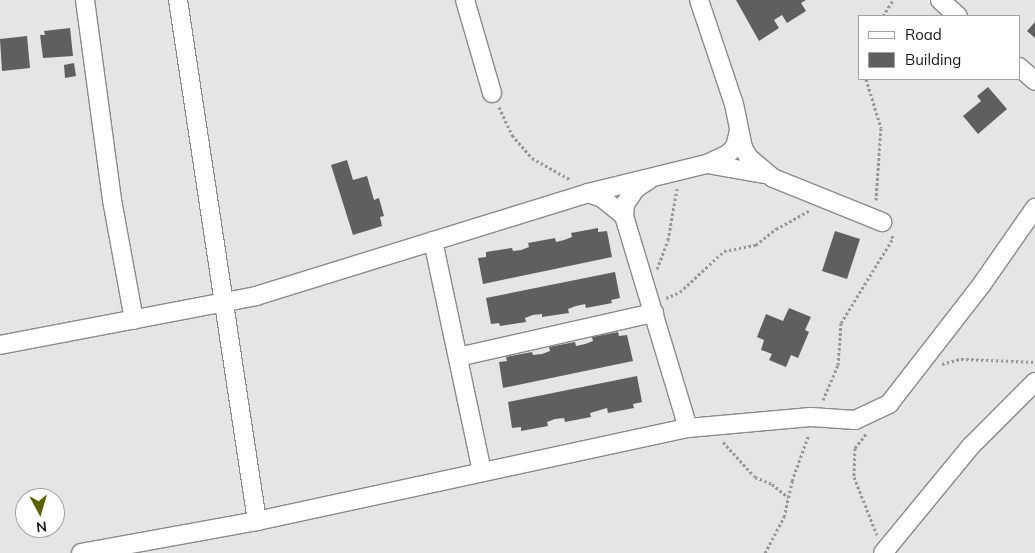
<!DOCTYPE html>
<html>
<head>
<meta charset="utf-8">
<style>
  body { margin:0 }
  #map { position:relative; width:1035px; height:553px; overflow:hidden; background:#e5e5e6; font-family:Mulish,sans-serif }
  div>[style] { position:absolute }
  .building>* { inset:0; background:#5f5f60 }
  .path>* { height:3px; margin-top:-1.5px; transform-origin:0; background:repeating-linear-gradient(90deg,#979798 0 2.5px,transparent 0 5px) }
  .roads { filter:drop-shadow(1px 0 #8a8a8b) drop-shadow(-1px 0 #8a8a8b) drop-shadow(0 1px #8a8a8b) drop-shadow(0 -1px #8a8a8b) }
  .street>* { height:18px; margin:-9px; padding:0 9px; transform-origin:9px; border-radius:9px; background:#fff }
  span { translate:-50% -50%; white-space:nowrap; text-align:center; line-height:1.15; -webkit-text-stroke:5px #fff; paint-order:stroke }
  .legend { position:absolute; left:858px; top:15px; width:162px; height:65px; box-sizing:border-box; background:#fff; border:1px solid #a2a2a3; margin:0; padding:6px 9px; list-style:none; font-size:15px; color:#171718 }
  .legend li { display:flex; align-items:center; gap:10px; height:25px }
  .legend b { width:25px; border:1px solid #a2a2a3 }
  .north { position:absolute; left:15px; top:488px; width:50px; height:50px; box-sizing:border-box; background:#fff; border:1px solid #a2a2a3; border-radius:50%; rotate:174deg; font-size:14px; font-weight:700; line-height:20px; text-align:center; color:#171718 }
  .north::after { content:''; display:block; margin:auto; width:18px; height:22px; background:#596200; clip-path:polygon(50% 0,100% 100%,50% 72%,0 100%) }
</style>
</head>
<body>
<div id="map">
  <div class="building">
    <i style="clip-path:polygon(736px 0,806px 0,801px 3px,806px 11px,787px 23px,782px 15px,774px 20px,779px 28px,759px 41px)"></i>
    <i style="clip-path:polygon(1035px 22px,1035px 38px,1027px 31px)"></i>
    <i style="clip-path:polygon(70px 28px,73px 56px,43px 58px,40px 35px,45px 35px,44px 31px)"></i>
    <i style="clip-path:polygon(27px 36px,30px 68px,2px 71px,0 39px)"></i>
    <i style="clip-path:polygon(74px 63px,76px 76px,65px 78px,64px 65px)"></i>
    <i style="clip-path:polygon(988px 87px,1007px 109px,978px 134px,963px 116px,981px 101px,977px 96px)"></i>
    <i style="clip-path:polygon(347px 160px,353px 180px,367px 176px,374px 200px,379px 198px,384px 216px,380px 217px,382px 226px,353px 235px,331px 165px)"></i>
    <i style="clip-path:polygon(598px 228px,598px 232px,607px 231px,612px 257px,483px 284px,478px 258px,486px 257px,486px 252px,512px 248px,513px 251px,521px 250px,529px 247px,528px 243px,555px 238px,556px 242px,564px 240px,572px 237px,571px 233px)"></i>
    <i style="clip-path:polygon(835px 231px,860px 239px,847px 279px,822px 271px)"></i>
    <i style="clip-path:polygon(615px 272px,620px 298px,611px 300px,612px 303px,586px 308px,585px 304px,576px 306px,568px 309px,569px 313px,542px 317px,542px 314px,533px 315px,525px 318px,526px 322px,500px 326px,499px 323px,491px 324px,486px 298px)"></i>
    <i style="clip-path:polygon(789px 308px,811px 317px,805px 330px,809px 332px,798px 358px,791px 355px,786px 367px,769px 360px,772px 354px,761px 350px,764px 340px,757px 337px,766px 314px,783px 321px)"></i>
    <i style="clip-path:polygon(618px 332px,619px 336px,627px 335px,633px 361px,503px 388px,499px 362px,507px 361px,506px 357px,532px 352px,533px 355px,542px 354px,550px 351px,549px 347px,575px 342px,576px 346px,585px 344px,593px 341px,592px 337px)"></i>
    <i style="clip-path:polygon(637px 376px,642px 402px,633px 404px,634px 408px,608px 413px,607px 408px,590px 413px,591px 417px,565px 422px,564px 418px,555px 419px,547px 422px,548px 426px,521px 431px,521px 427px,512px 428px,508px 402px)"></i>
  </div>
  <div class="path">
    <i style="left:883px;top:16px;width:19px;rotate:-58deg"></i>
    <i style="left:866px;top:79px;width:51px;rotate:73deg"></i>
    <i style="left:881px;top:128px;width:72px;rotate:94deg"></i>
    <i style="left:499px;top:107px;width:31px;rotate:65deg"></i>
    <i style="left:512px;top:135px;width:30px;rotate:49deg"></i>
    <i style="left:532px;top:158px;width:45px;rotate:29.4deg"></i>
    <i style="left:657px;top:269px;width:31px;rotate:-69deg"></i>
    <i style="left:668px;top:240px;width:52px;rotate:-80deg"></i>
    <i style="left:666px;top:298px;width:15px;rotate:-23deg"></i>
    <i style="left:680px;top:292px;width:60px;rotate:-43deg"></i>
    <i style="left:724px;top:251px;width:33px;rotate:-11deg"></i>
    <i style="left:756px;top:245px;width:26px;rotate:-39deg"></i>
    <i style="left:776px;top:229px;width:38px;rotate:-29deg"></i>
    <i style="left:942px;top:364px;width:20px;rotate:-15deg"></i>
    <i style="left:961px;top:359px;width:74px;rotate:2.3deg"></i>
    <i style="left:823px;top:400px;width:38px;rotate:-67deg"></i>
    <i style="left:838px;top:365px;width:42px;rotate:-85.9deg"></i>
    <i style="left:841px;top:323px;width:100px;rotate:-58.5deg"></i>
    <i style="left:893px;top:238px;width:4px;rotate:-124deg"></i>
    <i style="left:866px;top:434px;width:18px;rotate:128deg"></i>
    <i style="left:855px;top:448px;width:29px;rotate:92deg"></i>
    <i style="left:854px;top:477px;width:62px;rotate:68.4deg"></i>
    <i style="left:723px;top:442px;width:47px;rotate:47.6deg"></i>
    <i style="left:755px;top:477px;width:18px;rotate:22deg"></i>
    <i style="left:772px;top:484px;width:21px;rotate:39deg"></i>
    <i style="left:765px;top:553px;width:41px;rotate:-62.2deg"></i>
    <i style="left:784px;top:517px;width:37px;rotate:-77deg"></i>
    <i style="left:792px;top:481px;width:50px;rotate:-70.1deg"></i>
  </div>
  <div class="roads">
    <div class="street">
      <i style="left:85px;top:0;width:202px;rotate:82.3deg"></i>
      <i style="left:112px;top:200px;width:122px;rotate:79.6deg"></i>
      <i style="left:178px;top:0;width:527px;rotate:81.38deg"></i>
      <i style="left:465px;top:0;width:97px;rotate:73.8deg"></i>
      <i style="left:699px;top:0;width:110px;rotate:71.4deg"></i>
      <i style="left:734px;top:104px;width:45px;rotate:78.4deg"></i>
      <i style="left:743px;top:148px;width:12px;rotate:59deg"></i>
      <i style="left:749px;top:158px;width:31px;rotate:40deg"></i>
      <i style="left:773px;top:178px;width:118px;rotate:22deg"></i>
      <i style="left:940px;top:0;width:24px;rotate:42deg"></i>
      <i style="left:1019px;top:67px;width:21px;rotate:41deg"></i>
      <i style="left:707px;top:164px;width:59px;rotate:9.8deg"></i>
      <i style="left:588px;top:193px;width:15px;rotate:20deg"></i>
      <i style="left:602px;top:198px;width:28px;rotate:39deg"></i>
      <i style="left:624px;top:216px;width:221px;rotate:73.2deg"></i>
      <i style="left:624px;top:216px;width:12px;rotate:-85deg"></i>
      <i style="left:625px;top:204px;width:19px;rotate:-55deg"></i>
      <i style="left:636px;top:188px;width:15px;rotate:-32deg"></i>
      <i style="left:433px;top:241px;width:236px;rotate:78deg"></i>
      <i style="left:0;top:345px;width:261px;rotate:-10.8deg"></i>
      <i style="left:256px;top:296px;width:348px;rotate:-17.2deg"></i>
      <i style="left:588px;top:193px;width:122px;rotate:-13.7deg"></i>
      <i style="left:707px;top:164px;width:23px;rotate:-25deg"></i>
      <i style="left:728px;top:154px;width:10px;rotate:-45deg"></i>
      <i style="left:735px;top:147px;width:16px;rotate:-76deg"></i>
      <i style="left:458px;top:357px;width:201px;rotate:-12.7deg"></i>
      <i style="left:81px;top:553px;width:179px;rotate:-10.3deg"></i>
      <i style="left:257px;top:521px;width:441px;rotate:-12.2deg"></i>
      <i style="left:688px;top:428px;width:123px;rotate:-5.1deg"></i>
      <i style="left:811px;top:417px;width:44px;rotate:3.9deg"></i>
      <i style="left:855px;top:420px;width:38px;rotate:-25deg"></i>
      <i style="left:889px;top:404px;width:152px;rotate:-52.2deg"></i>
      <i style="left:982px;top:284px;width:93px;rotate:-55.1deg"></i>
      <i style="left:883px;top:553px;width:139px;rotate:-50.6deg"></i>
      <i style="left:971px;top:446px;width:91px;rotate:-45deg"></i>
    </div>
  </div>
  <ul class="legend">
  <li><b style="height:6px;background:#fff"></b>Road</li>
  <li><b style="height:14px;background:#5f5f60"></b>Building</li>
  </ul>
  <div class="north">N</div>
</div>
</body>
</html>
